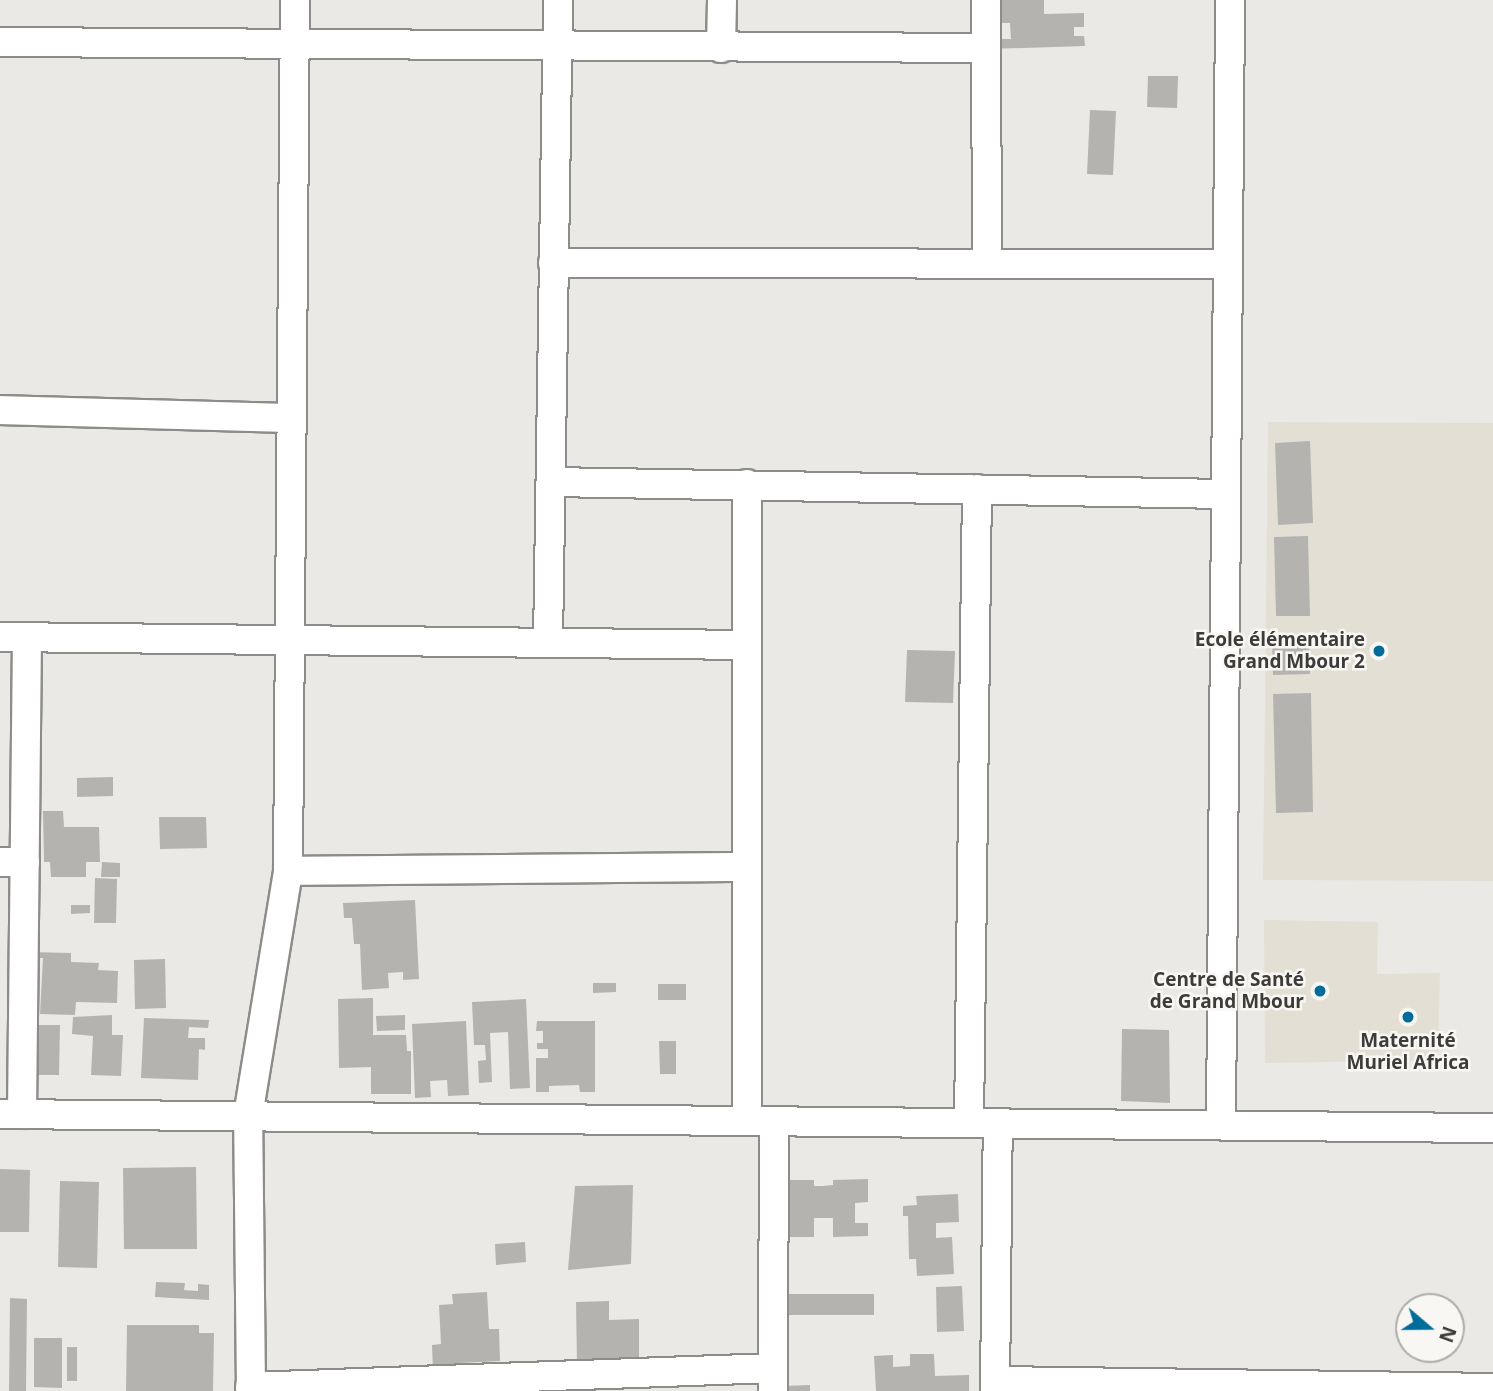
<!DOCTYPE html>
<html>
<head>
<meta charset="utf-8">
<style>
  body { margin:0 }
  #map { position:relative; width:1493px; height:1391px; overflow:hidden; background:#ebe9e6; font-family:"Open Sans",sans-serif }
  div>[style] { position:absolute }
  .built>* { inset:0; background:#e4dfd5 }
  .building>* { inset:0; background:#b5b3b0 }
  .roads { filter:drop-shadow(2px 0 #8d8c89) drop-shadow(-2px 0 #8d8c89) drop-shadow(0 2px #8d8c89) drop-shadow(0 -2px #8d8c89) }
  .street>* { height:28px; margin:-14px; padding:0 14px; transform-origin:14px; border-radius:14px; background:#fff }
  .dots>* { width:19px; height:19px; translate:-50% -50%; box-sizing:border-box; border:4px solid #f8f7f3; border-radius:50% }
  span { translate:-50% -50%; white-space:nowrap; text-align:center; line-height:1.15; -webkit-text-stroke:5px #f8f7f3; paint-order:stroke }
  .poi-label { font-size:19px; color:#3d3c3b; font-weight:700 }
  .right { translate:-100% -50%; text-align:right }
  .north { position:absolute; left:1395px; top:1293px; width:70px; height:70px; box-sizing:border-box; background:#f8f7f3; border:2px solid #adaca9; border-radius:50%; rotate:110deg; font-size:19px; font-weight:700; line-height:28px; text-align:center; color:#3d3c3b }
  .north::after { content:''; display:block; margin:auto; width:24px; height:32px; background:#006c99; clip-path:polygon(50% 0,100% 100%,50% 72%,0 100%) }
</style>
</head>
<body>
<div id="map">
  <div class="built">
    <i style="clip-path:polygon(1268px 422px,1493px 423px,1493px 881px,1263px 880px)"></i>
    <i style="clip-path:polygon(1264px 920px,1378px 922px,1377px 974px,1440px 973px,1438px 1060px,1265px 1063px)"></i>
  </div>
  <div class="building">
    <i style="clip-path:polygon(1001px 0,1044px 0,1044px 14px,1084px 13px,1084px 27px,1074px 27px,1074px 36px,1084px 36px,1085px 46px,990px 49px,990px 39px,1011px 39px,1010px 23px,1002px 23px)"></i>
    <i style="clip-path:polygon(1148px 76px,1178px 76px,1177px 108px,1147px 107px)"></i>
    <i style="clip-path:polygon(1090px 110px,1116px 111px,1113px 175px,1087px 174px)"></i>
    <i style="clip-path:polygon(1310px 441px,1313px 523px,1278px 525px,1275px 443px)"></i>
    <i style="clip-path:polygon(1308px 536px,1310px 616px,1276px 616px,1274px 537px)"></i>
    <i style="clip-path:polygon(1309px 636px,1310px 674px,1273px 675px,1272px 638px)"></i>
    <i style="clip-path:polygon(907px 650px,955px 651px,953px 703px,905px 702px)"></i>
    <i style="clip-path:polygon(1311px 693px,1313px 812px,1276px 813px,1273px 694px)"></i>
    <i style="clip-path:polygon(113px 777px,113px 796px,77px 797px,77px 778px)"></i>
    <i style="clip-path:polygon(43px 811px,63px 811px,64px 827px,99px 827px,100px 862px,86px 862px,86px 877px,51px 877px,50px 862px,44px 862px)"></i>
    <i style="clip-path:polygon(159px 817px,206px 817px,207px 848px,160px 849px)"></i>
    <i style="clip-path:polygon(102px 862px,120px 863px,120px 877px,101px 877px)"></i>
    <i style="clip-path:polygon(95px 878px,117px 879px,116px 923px,94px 923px)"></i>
    <i style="clip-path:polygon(415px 900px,419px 979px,403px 980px,403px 972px,388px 973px,389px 988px,362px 990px,360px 944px,354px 944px,352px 918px,344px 918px,343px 903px)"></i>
    <i style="clip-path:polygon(71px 905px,90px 905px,90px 913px,71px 914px)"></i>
    <i style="clip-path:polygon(31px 952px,71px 953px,71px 962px,99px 963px,98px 970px,118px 971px,117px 1003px,76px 1002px,75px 1015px,40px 1014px,43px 958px,30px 958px)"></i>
    <i style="clip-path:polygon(165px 959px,166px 1008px,135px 1009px,134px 960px)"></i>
    <i style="clip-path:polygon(593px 983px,616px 983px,616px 992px,593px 993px)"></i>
    <i style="clip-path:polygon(658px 984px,686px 984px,686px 1000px,658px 1000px)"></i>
    <i style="clip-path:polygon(373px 998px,373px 1035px,406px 1035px,407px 1051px,411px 1051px,411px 1094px,371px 1094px,371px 1067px,339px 1068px,338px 999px)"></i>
    <i style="clip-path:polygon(526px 999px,530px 1088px,510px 1089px,508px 1032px,490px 1033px,492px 1082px,479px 1083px,478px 1061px,486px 1060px,485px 1045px,474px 1045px,472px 1002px)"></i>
    <i style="clip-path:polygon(112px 1015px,112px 1035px,123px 1035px,121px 1076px,91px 1075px,93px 1036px,72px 1034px,73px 1017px)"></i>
    <i style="clip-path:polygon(405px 1015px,405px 1030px,377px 1031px,376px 1016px)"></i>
    <i style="clip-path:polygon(144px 1018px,209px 1020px,208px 1028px,189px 1027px,188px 1038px,205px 1038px,205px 1050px,199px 1049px,198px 1080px,141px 1078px)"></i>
    <i style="clip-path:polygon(466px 1021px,469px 1095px,448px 1096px,447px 1080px,430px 1081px,431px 1097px,415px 1098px,412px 1024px)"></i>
    <i style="clip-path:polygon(537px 1021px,595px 1021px,595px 1092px,580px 1092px,579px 1085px,549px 1086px,549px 1092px,536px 1092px,536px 1058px,548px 1058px,548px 1049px,537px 1049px,537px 1043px,543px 1043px,543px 1031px,536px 1031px)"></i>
    <i style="clip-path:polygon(34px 1025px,60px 1025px,59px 1075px,34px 1075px)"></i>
    <i style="clip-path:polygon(1122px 1029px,1169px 1030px,1170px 1103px,1121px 1101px)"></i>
    <i style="clip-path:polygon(659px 1041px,676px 1041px,676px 1074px,660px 1074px)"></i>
    <i style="clip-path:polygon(196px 1167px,197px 1249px,124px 1249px,123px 1168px)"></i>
    <i style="clip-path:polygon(0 1169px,30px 1170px,29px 1232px,0 1232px)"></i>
    <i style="clip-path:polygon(868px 1179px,868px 1202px,855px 1203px,855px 1223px,868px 1223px,868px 1236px,833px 1237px,833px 1218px,814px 1218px,814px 1237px,776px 1237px,776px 1180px,814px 1180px,814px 1186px,823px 1186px,833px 1185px,833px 1180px)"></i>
    <i style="clip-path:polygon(60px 1181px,99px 1182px,97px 1268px,58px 1267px)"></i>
    <i style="clip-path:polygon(633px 1185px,631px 1264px,568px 1270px,575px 1186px)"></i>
    <i style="clip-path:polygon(958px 1194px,959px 1222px,936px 1223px,936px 1238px,952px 1237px,954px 1274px,917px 1276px,916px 1259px,909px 1259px,908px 1216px,903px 1216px,903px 1206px,917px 1205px,916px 1196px)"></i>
    <i style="clip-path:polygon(525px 1242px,526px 1262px,496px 1265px,495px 1244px)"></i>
    <i style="clip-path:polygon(156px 1282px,185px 1283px,184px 1290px,198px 1291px,198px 1284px,209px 1285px,209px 1300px,155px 1297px)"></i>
    <i style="clip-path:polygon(962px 1286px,964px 1331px,937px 1332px,936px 1287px)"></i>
    <i style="clip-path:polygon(487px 1292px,489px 1329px,499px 1329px,500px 1361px,459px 1363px,459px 1370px,433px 1372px,432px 1345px,441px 1344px,439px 1305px,453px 1304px,452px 1294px)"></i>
    <i style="clip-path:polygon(783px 1294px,874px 1294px,874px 1315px,783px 1315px)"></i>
    <i style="clip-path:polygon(10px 1298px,27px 1299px,26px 1391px,9px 1391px)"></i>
    <i style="clip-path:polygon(609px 1301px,609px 1320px,639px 1319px,639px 1363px,577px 1365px,576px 1302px)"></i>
    <i style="clip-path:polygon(127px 1325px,199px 1325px,199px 1333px,214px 1333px,213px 1391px,126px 1391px)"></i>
    <i style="clip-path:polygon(34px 1338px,62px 1338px,62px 1388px,34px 1387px)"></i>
    <i style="clip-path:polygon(67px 1347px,77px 1347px,77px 1381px,67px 1381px)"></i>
    <i style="clip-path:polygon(910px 1354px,934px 1354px,935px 1376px,969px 1375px,969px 1391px,876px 1391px,874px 1356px,893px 1355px,893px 1367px,910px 1366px)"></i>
    <i style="clip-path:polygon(810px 1385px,810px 1391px,783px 1391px,783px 1386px)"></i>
  </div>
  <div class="roads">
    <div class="street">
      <i style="left:986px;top:0;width:263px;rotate:89.8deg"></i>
      <i style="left:0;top:42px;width:985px;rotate:0.35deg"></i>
      <i style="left:721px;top:48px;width:48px;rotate:-88.8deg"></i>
      <i style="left:553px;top:263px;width:675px;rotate:0.08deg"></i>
      <i style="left:0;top:410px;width:292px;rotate:1.6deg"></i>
      <i style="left:551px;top:482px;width:675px;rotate:1.02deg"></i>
      <i style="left:0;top:637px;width:747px;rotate:0.61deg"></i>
      <i style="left:548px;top:643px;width:643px;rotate:-89.11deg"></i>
      <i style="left:0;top:862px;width:25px"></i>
      <i style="left:288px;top:871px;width:459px;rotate:-0.5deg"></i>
      <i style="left:0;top:1114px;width:1493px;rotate:0.54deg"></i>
      <i style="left:22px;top:1114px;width:477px;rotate:-89.4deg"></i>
      <i style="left:747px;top:1121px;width:637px;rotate:-90deg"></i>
      <i style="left:969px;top:1123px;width:634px;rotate:-89.28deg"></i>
      <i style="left:1221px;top:1125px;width:1125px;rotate:-89.54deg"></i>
      <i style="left:995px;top:1381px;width:498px;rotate:0.8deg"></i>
      <i style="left:250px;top:1387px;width:523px;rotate:-2.08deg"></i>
      <i style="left:251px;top:1391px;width:275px;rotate:-90.6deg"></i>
      <i style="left:248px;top:1116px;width:248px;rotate:-80.7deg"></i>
      <i style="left:288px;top:871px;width:871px;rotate:-89.54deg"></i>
      <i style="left:773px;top:1391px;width:270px;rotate:-89.8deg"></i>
      <i style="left:995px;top:1391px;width:268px;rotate:-89.4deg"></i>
    </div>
  </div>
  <div class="dots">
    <i style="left:1379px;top:651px;background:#006c99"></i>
    <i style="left:1320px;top:991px;background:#006c99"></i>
    <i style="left:1408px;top:1017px;background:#006c99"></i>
  </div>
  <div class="poi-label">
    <span class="right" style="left:1365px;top:651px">Ecole élémentaire<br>Grand Mbour 2</span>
    <span class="right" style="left:1304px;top:991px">Centre de Santé<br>de Grand Mbour</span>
    <span style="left:1408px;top:1052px">Maternité<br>Muriel Africa</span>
  </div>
  <div class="north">N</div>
</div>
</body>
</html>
